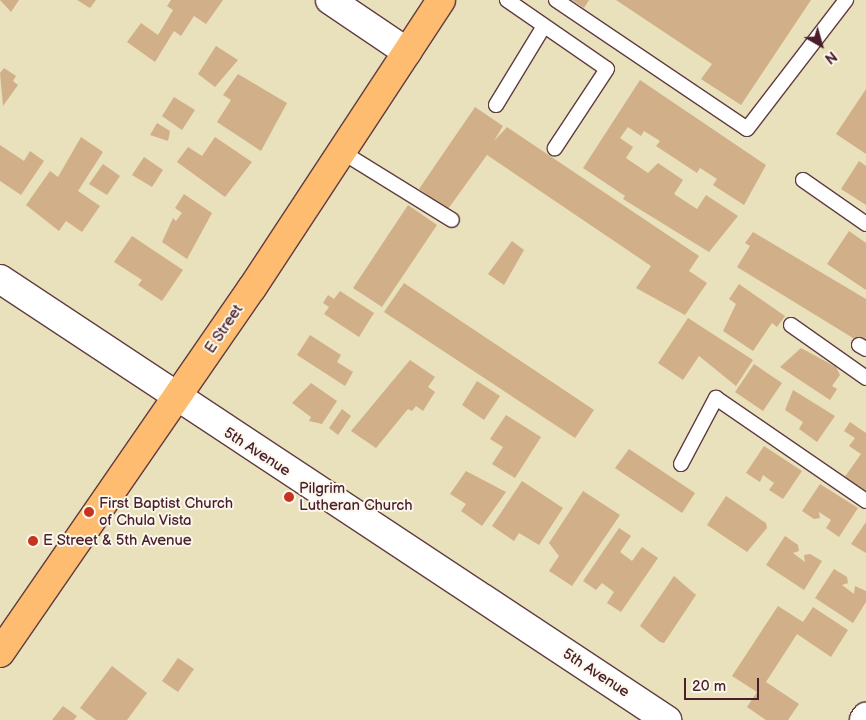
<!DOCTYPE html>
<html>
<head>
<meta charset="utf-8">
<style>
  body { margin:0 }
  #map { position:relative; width:866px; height:720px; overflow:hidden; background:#e9e0bc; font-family:"Balsamiq Sans",sans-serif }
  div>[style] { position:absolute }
  .building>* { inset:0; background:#d1b089 }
  .roads { filter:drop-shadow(1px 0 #623c41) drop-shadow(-1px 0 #623c41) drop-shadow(0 1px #623c41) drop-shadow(0 -1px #623c41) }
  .service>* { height:14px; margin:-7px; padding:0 7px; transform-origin:7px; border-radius:7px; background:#fff }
  .minor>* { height:28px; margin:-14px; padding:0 14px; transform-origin:14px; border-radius:14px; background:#fff }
  .tertiary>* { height:28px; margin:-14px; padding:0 14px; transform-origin:14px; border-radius:14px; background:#fff }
  .primary>* { height:28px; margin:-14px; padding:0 14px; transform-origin:14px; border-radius:14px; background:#fdbc6f }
  .dots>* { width:14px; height:14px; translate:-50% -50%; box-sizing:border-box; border:2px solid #fbf7ec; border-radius:50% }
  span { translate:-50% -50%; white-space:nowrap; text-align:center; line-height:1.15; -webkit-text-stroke:4px #fbf7ec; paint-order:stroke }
  .street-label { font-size:15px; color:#4a1f2b }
  .poi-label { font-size:15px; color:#4a1f2b }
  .left { translate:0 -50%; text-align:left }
  .north { position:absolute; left:796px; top:20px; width:50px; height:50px; -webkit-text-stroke:4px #fbf7ec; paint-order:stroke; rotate:142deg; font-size:14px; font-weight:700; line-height:20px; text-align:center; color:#4a1f2b }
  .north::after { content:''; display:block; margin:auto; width:18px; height:22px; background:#4a1f2b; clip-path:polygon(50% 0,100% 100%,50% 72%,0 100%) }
  .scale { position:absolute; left:684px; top:678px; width:75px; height:22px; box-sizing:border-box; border:2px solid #4a1f2b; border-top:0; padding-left:6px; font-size:15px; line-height:18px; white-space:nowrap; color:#4a1f2b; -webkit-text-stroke:4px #fbf7ec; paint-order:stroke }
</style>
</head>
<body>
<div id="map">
  <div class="building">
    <i style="clip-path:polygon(0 0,19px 0,11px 12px)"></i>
    <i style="clip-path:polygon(77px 0,96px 0,90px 8px)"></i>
    <i style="clip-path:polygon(171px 0,223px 0,206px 24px,194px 16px,181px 36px,174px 31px,155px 62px,127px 42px,141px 23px,158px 35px,173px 10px,167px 6px)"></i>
    <i style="clip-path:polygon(572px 0,589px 0,584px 8px)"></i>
    <i style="clip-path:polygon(616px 0,811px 0,741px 105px,701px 79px,712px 64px)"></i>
    <i style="clip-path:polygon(216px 46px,238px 60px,215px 87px,198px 74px)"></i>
    <i style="clip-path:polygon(4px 68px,16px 76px,13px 81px,18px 85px,3px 106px,0 73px)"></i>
    <i style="clip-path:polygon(238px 74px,287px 103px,261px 151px,217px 122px,231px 100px,223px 95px)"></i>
    <i style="clip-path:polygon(640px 80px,766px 165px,744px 205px,713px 185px,717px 179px,700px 168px,697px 173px,656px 146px,660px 141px,644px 131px,641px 136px,628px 127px,620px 138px,633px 147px,626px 158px,648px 173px,658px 163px,683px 180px,674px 194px,697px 209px,706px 195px,738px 216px,709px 252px,623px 199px,625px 196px,583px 168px)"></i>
    <i style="clip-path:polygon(866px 89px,866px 154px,836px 134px)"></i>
    <i style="clip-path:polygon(174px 97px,195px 110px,182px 130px,162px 116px)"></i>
    <i style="clip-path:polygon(475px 107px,503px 126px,494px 141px,507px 127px,699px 256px,689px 271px,707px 283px,685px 315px,636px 288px,651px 266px,487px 155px,448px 209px,419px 189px)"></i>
    <i style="clip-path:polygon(157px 123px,170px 131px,168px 141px,150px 135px)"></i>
    <i style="clip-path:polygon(81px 137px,103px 152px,78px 191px,100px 206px,82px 232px,66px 221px,59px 231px,26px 205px,50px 171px,58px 177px)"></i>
    <i style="clip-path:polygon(215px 137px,252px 162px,225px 197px,177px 162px,188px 147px,202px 156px)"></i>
    <i style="clip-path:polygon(0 145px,24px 161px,30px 151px,44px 161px,21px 195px,0 181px)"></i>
    <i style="clip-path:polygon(144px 157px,163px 170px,152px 187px,132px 175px)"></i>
    <i style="clip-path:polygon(859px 161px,866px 166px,866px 205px,841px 189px)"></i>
    <i style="clip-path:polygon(103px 164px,120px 176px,107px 195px,89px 184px)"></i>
    <i style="clip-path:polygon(184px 194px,212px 213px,187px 259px,162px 242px,173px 218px,176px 221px,182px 213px,175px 208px)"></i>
    <i style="clip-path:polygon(408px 205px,437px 225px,382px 307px,353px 288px)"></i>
    <i style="clip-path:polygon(849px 231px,866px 243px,866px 290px,827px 264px)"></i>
    <i style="clip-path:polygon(753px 232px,866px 299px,866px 346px,737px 267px,750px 246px,745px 243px)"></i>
    <i style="clip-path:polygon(132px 236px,183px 270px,162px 301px,138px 285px,142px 280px,114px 262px)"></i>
    <i style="clip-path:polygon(512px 241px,524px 250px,504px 285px,488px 274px)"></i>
    <i style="clip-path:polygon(404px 283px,594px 410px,575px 438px,384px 312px)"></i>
    <i style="clip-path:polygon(739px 284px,785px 316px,777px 327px,772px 323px,753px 351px,723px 331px,736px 304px,729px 299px)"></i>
    <i style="clip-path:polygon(340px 291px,374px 313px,359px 337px,324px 314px,329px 307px,323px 303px,328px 295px,334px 299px)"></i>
    <i style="clip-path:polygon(688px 318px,753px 360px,736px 386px,699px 356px,683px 380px,658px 363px)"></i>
    <i style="clip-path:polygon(310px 335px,341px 355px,337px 362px,353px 372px,345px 386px,297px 355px)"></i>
    <i style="clip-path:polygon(801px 348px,836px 367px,840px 375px,832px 386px,837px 389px,830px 400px,780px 367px)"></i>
    <i style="clip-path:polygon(410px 360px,435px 377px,428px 387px,435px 392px,423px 411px,416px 406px,412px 411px,408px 409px,376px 448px,351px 431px)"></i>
    <i style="clip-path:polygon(754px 364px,782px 383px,763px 411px,735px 392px)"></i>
    <i style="clip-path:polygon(477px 381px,500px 396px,484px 420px,462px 405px)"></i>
    <i style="clip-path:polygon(311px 383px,337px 401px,322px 424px,309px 421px,311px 417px,292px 403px)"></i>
    <i style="clip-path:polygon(793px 390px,835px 416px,817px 442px,799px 429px,803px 422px,785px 410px)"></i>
    <i style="clip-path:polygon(342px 409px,351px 416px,338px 435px,329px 428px)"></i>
    <i style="clip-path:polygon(506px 415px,541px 437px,515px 478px,492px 464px,503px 447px,490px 439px)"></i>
    <i style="clip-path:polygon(850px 422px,866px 433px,866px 493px,844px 478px,861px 454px,849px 446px,855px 438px,844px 431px)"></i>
    <i style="clip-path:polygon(764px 446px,802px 471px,783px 499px,769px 490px,774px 483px,763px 475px,760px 482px,746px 473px)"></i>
    <i style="clip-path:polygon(629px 449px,695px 493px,682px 513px,615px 468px)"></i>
    <i style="clip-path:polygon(466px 471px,506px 492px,482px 526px,461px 511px,466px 504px,450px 494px)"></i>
    <i style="clip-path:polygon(522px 481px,563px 508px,539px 545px,519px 533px,514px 541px,492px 526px)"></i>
    <i style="clip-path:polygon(820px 484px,858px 508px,839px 537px,826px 528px,831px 520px,819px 512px,820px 518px,814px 519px,802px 511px)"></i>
    <i style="clip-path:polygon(583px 491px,620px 515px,572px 586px,549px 571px,559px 556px,549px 543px)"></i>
    <i style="clip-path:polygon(726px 496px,766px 523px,767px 528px,747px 552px,707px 525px)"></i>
    <i style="clip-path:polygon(866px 522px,866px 553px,851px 544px)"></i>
    <i style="clip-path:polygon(619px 528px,631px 536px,620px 552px,632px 561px,642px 547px,658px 558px,621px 612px,607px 603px,614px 592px,602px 583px,596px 590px,583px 581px)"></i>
    <i style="clip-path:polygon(785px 536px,798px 545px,799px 551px,793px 553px,805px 562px,804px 555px,810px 554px,822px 561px,804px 590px,766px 565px)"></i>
    <i style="clip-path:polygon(834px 569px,847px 577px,848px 583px,842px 585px,854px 594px,855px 586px,866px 591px,866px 602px,853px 623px,815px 598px)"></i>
    <i style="clip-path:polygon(674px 576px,696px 595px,664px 643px,660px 642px,640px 626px)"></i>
    <i style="clip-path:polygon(778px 606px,803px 622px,813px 607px,848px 630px,831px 657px,797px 634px,766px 682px,799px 704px,788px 720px,766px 720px,747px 707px,757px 692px,732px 676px)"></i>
    <i style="clip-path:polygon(178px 658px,194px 669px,178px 692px,162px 681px)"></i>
    <i style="clip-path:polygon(112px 666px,147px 693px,127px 720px,96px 720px,80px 708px)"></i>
    <i style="clip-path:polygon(63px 706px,77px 716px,74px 720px,52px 720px)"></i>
  </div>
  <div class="roads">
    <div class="service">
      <i style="left:507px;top:0;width:121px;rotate:34.6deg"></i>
      <i style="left:607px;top:69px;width:95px;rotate:123.4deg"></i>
      <i style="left:556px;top:0;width:230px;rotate:34deg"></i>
      <i style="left:747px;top:129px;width:163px;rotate:-52.5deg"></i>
      <i style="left:496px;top:105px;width:92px;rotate:-58.7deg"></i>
      <i style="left:342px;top:152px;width:129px;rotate:31.7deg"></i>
      <i style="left:803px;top:180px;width:77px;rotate:34.9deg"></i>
      <i style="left:791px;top:325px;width:92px;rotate:35.2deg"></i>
      <i style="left:859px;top:345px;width:8px;rotate:30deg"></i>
      <i style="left:681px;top:464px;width:75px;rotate:-62.1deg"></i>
      <i style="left:716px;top:398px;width:182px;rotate:34.5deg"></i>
    </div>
    <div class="minor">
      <i style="left:330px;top:0;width:93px;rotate:34deg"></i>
      <i style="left:864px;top:720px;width:4px;rotate:-56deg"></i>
    </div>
    <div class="tertiary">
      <i style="left:0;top:279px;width:800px;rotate:33.47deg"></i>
    </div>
    <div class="primary">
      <i style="left:0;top:653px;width:444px;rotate:-55.4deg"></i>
      <i style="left:252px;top:288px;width:344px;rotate:-56.7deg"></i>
    </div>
  </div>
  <div class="dots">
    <i style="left:289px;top:497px;background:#c8321e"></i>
    <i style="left:89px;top:512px;background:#c8321e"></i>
    <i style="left:33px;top:541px;background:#c8321e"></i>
  </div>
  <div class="street-label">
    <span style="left:224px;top:329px;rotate:-56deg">E Street</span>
    <span style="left:257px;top:452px;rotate:33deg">5th Avenue</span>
    <span style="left:596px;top:673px;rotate:33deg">5th Avenue</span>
  </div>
  <div class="poi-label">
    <span class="left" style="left:299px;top:497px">Pilgrim<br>Lutheran Church</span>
    <span class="left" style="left:99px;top:512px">First Baptist Church<br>of Chula Vista</span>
    <span class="left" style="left:43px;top:541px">E Street &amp; 5th Avenue</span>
  </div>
  <div class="north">N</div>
  <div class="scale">20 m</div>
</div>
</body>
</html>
